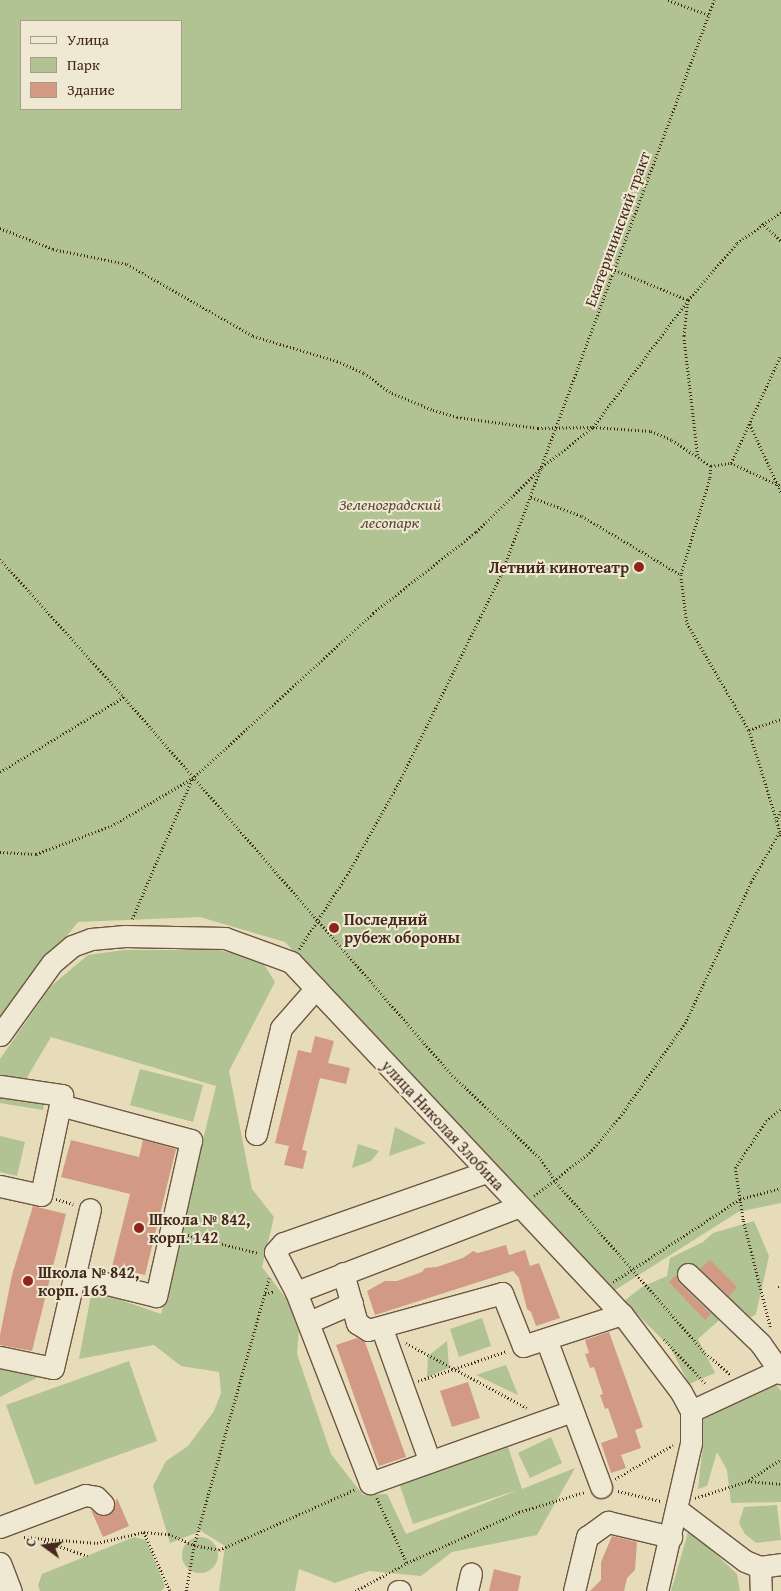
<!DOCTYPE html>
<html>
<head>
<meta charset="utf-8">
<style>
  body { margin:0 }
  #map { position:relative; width:781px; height:1591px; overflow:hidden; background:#e7dcb9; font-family:"Gentium Book Plus",serif }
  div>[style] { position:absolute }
  .green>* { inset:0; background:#b1c293 }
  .round { border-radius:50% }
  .building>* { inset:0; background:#d29984 }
  .path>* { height:2.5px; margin-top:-1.25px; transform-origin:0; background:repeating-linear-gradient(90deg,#45291c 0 1px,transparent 0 3.5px) }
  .roads { filter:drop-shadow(1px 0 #6e5643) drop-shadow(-1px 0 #6e5643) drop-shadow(0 1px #6e5643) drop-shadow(0 -1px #6e5643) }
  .minor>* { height:21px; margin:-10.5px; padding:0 10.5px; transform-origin:10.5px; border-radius:10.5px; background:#efe8d2 }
  .dots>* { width:14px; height:14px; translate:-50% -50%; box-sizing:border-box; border:2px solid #efe8d2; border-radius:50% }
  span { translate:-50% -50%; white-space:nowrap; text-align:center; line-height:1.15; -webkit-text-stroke:4px #efe8d2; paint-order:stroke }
  .street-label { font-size:16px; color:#45291c }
  .park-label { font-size:16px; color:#5b4834; font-style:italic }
  .poi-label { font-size:16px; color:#45291c; font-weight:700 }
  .right { translate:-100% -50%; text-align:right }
  .left { translate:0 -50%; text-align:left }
  .legend { position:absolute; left:20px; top:20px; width:162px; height:90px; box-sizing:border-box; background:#efe8d2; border:1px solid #ab9c89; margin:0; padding:6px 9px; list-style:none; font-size:15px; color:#45291c }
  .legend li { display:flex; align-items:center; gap:10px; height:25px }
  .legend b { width:25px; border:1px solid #ab9c89 }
  .north { position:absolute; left:20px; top:1521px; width:50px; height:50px; -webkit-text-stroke:4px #efe8d2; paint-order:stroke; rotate:284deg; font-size:14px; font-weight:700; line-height:20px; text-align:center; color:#45291c }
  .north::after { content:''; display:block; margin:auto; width:18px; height:22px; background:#45291c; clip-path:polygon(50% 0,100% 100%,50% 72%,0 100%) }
</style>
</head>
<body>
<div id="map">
  <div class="green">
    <i style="clip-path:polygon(evenodd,0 0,781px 0,781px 1203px,738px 1212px,612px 1292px,285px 942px,200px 917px,78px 922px,0 1018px,0 0,21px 21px,181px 21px,181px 109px,21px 109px,21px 21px)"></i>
    <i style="clip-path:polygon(124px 950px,219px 950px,261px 960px,275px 982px,229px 1071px,252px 1189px,274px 1217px,262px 1267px,300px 1317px,297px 1354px,331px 1454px,363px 1495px,387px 1494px,406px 1534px,518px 1490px,413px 1524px,399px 1483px,508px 1447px,522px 1489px,575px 1468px,537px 1535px,452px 1552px,421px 1576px,369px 1571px,335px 1583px,299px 1569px,295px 1591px,219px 1591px,225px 1546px,201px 1531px,170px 1543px,153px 1486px,166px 1461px,188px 1446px,214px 1411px,221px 1393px,219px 1372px,181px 1366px,154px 1345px,79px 1359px,92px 1290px,161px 1314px,216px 1086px,51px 1037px,16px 1096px,45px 1098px,43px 1110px,0 1103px,0 1059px,51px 986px,88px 955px)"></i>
    <i style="clip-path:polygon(140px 1069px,203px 1085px,193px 1122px,130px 1105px)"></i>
    <i style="clip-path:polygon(395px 1127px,426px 1143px,389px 1156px)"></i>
    <i style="clip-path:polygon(0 1136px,25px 1142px,17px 1176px,0 1172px)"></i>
    <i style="clip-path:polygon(358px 1144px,379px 1151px,371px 1161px,352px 1168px)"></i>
    <i style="clip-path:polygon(754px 1221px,769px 1256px,756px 1314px,747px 1320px,735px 1306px,698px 1339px,715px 1373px,689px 1384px,670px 1347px,624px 1301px,642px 1287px,667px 1276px,670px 1258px,703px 1242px,713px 1233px)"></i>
    <i style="clip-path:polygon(482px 1318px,491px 1346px,459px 1357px,450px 1329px)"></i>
    <i style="clip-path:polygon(447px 1341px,449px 1368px,427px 1377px,428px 1356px)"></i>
    <i style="clip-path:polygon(129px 1361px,157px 1441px,35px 1485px,6px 1405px)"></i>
    <i style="clip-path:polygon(0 1362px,46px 1373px,0 1397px)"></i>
    <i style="clip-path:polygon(506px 1365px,518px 1395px,476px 1375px)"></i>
    <i style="clip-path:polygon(776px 1384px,781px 1391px,781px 1502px,731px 1503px,727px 1470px,717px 1452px,707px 1486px,698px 1489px,703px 1444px,698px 1421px,715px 1410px)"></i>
    <i style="clip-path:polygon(551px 1437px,562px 1463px,530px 1478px,518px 1453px)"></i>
    <i style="clip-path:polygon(777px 1505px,781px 1540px,756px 1543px,745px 1534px,739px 1523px,744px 1507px)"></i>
    <i style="clip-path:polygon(689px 1529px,737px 1574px,740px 1591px,671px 1591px)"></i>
    <i class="round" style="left:182px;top:1537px;width:36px;height:36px"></i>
    <i style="clip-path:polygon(134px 1537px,146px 1540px,165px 1586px,162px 1591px,40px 1591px,38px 1585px,42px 1574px)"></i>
  </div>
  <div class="building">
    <i style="clip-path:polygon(315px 1036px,334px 1041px,328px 1063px,350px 1068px,346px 1084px,320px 1078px,302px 1150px,307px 1151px,303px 1169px,284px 1165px,289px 1146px,275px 1143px,298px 1050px,311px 1053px)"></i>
    <i style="clip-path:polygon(71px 1140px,139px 1157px,143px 1140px,176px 1149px,145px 1275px,112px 1267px,130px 1194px,61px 1177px)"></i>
    <i style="clip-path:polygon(33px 1206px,66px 1214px,32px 1351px,0 1345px,0 1335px,12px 1275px)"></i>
    <i style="clip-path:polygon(506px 1245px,509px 1255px,525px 1250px,530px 1266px,539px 1263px,560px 1318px,536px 1326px,531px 1312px,527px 1309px,519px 1278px,513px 1271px,375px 1315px,367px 1291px,385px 1281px,397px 1281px,422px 1272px,425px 1268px,437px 1267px,463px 1258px,473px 1251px,478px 1253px)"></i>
    <i style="clip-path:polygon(710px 1260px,737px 1287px,729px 1296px,700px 1269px)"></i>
    <i style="clip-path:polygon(676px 1275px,679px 1283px,711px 1314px,705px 1320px,669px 1282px)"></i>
    <i style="clip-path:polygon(609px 1332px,643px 1427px,635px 1430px,641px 1448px,621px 1455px,626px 1468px,611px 1473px,601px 1443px,618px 1437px,608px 1408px,605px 1409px,600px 1395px,603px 1394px,594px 1367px,590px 1368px,585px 1354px,589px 1353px,585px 1340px)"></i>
    <i style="clip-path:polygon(357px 1338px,365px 1342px,406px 1457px,379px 1466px,336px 1345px)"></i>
    <i style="clip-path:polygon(468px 1382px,480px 1418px,452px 1427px,440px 1391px)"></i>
    <i style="clip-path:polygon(117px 1498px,129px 1526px,103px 1537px,91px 1510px,99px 1516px,107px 1516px,112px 1512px)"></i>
    <i style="clip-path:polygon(612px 1536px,637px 1542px,635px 1570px,627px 1578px,624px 1591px,590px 1591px,601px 1580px,601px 1562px)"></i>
    <i style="clip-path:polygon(494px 1569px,521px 1576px,518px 1591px,489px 1591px)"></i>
  </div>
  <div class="path">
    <i style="left:668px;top:0;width:44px;rotate:20.1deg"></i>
    <i style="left:762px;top:223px;width:26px;rotate:43deg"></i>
    <i style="left:0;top:228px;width:57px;rotate:21.6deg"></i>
    <i style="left:53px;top:249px;width:76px;rotate:11.5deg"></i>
    <i style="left:127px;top:264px;width:145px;rotate:29.7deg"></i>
    <i style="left:253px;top:336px;width:88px;rotate:16.6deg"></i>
    <i style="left:337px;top:361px;width:30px;rotate:24deg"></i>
    <i style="left:364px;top:373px;width:34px;rotate:36deg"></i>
    <i style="left:392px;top:393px;width:44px;rotate:22.5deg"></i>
    <i style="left:433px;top:410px;width:25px;rotate:16deg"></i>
    <i style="left:457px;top:417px;width:82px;rotate:7.7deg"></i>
    <i style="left:538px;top:428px;width:55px;rotate:-1deg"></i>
    <i style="left:593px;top:427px;width:58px;rotate:3.9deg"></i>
    <i style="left:651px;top:431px;width:23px;rotate:23deg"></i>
    <i style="left:672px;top:440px;width:47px;rotate:33.7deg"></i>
    <i style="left:711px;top:466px;width:20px;rotate:-9deg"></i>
    <i style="left:731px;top:463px;width:55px;rotate:24.7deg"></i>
    <i style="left:615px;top:270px;width:79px;rotate:22.3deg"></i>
    <i style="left:688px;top:300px;width:36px;rotate:96deg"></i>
    <i style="left:684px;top:336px;width:122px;rotate:83.4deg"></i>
    <i style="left:750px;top:424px;width:75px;rotate:65.5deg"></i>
    <i style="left:731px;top:463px;width:119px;rotate:-65.2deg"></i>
    <i style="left:711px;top:466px;width:13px;rotate:94deg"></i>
    <i style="left:710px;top:479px;width:100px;rotate:106.8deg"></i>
    <i style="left:681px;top:575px;width:48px;rotate:82.9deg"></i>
    <i style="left:687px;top:623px;width:124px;rotate:59.9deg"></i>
    <i style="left:749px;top:730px;width:95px;rotate:72.9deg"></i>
    <i style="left:531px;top:497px;width:54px;rotate:20.4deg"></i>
    <i style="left:582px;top:516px;width:115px;rotate:30.8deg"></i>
    <i style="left:0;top:559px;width:186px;rotate:48.1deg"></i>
    <i style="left:124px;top:697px;width:500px;rotate:49.05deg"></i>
    <i style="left:452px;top:1075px;width:122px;rotate:43.3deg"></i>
    <i style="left:541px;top:1159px;width:27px;rotate:57deg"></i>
    <i style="left:556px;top:1182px;width:227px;rotate:48.9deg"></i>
    <i style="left:705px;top:1353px;width:33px;rotate:40deg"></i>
    <i style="left:749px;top:730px;width:34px;rotate:-19deg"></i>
    <i style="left:0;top:772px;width:145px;rotate:-31.2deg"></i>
    <i style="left:781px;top:811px;width:11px;rotate:112deg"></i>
    <i style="left:777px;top:821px;width:16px;rotate:75deg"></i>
    <i style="left:0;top:852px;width:36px;rotate:3deg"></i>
    <i style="left:36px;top:854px;width:80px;rotate:-20.5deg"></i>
    <i style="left:111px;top:826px;width:93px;rotate:-30.4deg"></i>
    <i style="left:132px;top:919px;width:152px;rotate:-66.8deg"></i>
    <i style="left:192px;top:779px;width:246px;rotate:-42.5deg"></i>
    <i style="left:373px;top:613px;width:131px;rotate:-38.2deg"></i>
    <i style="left:476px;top:532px;width:93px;rotate:-44.6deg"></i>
    <i style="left:542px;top:467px;width:65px;rotate:-38.1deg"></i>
    <i style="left:593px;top:427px;width:159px;rotate:-53.2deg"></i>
    <i style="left:688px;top:300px;width:75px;rotate:-49.3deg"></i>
    <i style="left:737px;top:243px;width:54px;rotate:-35.2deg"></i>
    <i style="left:299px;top:949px;width:88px;rotate:-57deg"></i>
    <i style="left:347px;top:875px;width:104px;rotate:-60.7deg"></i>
    <i style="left:398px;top:784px;width:233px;rotate:-63.8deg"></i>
    <i style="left:501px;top:575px;width:613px;rotate:-69.67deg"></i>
    <i style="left:534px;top:1196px;width:70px;rotate:-38deg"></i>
    <i style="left:589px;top:1153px;width:46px;rotate:-49.4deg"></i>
    <i style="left:619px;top:1118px;width:116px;rotate:-55.2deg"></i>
    <i style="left:685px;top:1023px;width:156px;rotate:-64.9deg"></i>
    <i style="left:751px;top:882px;width:59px;rotate:-60.4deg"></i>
    <i style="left:56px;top:1199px;width:18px;rotate:16deg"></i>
    <i style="left:188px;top:1235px;width:72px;rotate:14.4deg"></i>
    <i style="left:613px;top:1282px;width:152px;rotate:-33.2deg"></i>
    <i style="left:740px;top:1199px;width:42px;rotate:-15deg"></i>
    <i style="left:778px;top:1287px;width:3px"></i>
    <i style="left:265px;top:1294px;width:10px;rotate:-17deg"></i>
    <i style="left:770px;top:1327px;width:110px;rotate:-104.2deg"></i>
    <i style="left:743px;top:1220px;width:53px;rotate:-98.7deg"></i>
    <i style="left:735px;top:1168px;width:56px;rotate:-56.6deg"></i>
    <i style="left:766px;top:1121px;width:19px;rotate:-39deg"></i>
    <i style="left:664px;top:1339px;width:62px;rotate:47deg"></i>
    <i style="left:406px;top:1343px;width:137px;rotate:28.2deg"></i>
    <i style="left:418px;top:1381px;width:94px;rotate:-18.6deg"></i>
    <i style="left:615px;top:1479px;width:67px;rotate:-30.4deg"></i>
    <i style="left:749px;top:1480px;width:38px;rotate:-33deg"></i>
    <i style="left:618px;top:1491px;width:44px;rotate:13.1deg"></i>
    <i style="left:377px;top:1498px;width:72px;rotate:65.2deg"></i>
    <i style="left:695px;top:1498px;width:56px;rotate:-17.8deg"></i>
    <i style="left:748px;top:1481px;width:33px;rotate:5deg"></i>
    <i style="left:144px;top:1532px;width:64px;rotate:66.2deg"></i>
    <i style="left:24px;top:1537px;width:73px;rotate:4.7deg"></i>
    <i style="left:97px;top:1543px;width:48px;rotate:-13.2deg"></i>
    <i style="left:144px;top:1532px;width:25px;rotate:5deg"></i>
    <i style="left:169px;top:1534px;width:27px;rotate:24deg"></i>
    <i style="left:194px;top:1545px;width:25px;rotate:11deg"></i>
    <i style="left:219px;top:1550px;width:150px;rotate:-24deg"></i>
    <i style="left:44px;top:1541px;width:46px;rotate:18.8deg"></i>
    <i style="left:186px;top:1591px;width:47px;rotate:-80.1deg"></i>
    <i style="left:194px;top:1545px;width:277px;rotate:-74.3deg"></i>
    <i style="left:355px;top:1591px;width:59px;rotate:-28.3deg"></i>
    <i style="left:407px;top:1563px;width:123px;rotate:-24.5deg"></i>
    <i style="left:519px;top:1512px;width:69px;rotate:-16.9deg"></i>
  </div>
  <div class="roads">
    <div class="minor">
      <i style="left:0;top:1035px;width:89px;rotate:-54.2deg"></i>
      <i style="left:52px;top:963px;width:26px;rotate:-40deg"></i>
      <i style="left:72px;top:946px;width:20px;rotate:-20deg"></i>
      <i style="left:91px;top:939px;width:34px;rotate:-5deg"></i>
      <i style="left:125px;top:936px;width:100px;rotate:1.1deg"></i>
      <i style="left:225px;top:938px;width:70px;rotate:20deg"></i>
      <i style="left:291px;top:962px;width:483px;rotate:46.8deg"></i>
      <i style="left:622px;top:1314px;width:98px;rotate:52.9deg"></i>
      <i style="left:681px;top:1392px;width:21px;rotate:62deg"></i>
      <i style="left:691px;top:1411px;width:32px;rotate:90deg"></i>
      <i style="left:691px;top:1443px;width:152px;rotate:102.9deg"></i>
      <i style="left:0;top:1086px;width:63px;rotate:8.3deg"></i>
      <i style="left:62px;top:1095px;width:10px;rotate:101deg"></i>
      <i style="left:256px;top:1134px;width:109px;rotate:-76.7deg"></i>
      <i style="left:281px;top:1028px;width:53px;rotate:-48.8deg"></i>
      <i style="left:486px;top:1172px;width:215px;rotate:160.7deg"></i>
      <i style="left:283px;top:1243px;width:12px;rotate:132deg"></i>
      <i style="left:275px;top:1252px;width:45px;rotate:62.3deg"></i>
      <i style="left:296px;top:1292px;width:205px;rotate:68.8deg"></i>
      <i style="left:370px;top:1483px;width:214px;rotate:-19.6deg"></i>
      <i style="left:0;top:1186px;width:42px;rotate:12.4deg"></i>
      <i style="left:41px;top:1195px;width:92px;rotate:-78.1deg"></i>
      <i style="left:60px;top:1105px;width:136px;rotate:15deg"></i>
      <i style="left:191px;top:1140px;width:160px;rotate:102.6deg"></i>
      <i style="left:156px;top:1296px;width:83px;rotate:-166.1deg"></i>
      <i style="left:343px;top:1273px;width:52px;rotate:74.4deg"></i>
      <i style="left:357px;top:1323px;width:13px;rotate:32deg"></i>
      <i style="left:368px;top:1330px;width:139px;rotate:-15.4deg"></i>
      <i style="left:502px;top:1293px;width:57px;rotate:68.4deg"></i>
      <i style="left:523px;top:1346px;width:104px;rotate:-17.9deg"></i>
      <i style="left:688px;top:1274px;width:100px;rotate:43.8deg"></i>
      <i style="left:760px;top:1343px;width:37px;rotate:55deg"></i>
      <i style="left:296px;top:1292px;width:238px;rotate:-21deg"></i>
      <i style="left:309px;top:1322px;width:47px;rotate:-23.8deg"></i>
      <i style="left:382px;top:1329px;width:141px;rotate:70.2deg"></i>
      <i style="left:546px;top:1339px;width:158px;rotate:69.6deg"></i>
      <i style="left:0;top:1357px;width:54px;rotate:11.7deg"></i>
      <i style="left:53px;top:1368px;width:163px;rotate:-76.9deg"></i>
      <i style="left:691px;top:1411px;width:95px;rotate:-24.9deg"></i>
      <i style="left:678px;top:1510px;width:84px;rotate:37.3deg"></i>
      <i style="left:745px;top:1561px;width:16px;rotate:22deg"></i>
      <i style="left:760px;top:1567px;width:21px;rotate:-8deg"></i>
      <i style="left:0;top:1527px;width:91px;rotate:-20.6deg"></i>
      <i style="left:85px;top:1495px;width:11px;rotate:10deg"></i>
      <i style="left:96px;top:1497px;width:10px;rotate:45deg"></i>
      <i style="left:0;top:1563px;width:30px;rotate:69deg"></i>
      <i style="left:760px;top:1567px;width:24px;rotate:88deg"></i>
      <i style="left:398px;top:1591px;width:2px"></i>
      <i style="left:467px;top:1591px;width:18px;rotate:-77deg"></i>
      <i style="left:574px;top:1591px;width:56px;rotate:-76.5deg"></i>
      <i style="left:587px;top:1537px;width:26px;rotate:-36deg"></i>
      <i style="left:608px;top:1522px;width:65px;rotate:13.4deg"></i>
    </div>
  </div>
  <div class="dots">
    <i style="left:639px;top:567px;background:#8f2418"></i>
    <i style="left:334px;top:928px;background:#8f2418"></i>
    <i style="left:139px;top:1228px;background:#8f2418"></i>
    <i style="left:28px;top:1281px;background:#8f2418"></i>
  </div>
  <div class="street-label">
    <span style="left:617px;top:229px;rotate:-70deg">Екатерининский тракт</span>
    <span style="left:443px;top:1125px;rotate:47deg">улица Николая Злобина</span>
  </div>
  <div class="park-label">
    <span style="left:390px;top:513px">Зеленоградский<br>лесопарк</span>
  </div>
  <div class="poi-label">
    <span class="right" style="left:629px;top:567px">Летний кинотеатр</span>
    <span class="left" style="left:344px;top:928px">Последний<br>рубеж обороны</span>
    <span class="left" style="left:149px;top:1228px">Школа № 842,<br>корп. 142</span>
    <span class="left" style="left:38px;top:1281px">Школа № 842,<br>корп. 163</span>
  </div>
  <ul class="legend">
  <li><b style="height:6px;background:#efe8d2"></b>Улица</li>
  <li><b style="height:14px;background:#b1c293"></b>Парк</li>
  <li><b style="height:14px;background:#d29984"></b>Здание</li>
  </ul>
  <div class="north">С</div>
</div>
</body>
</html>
